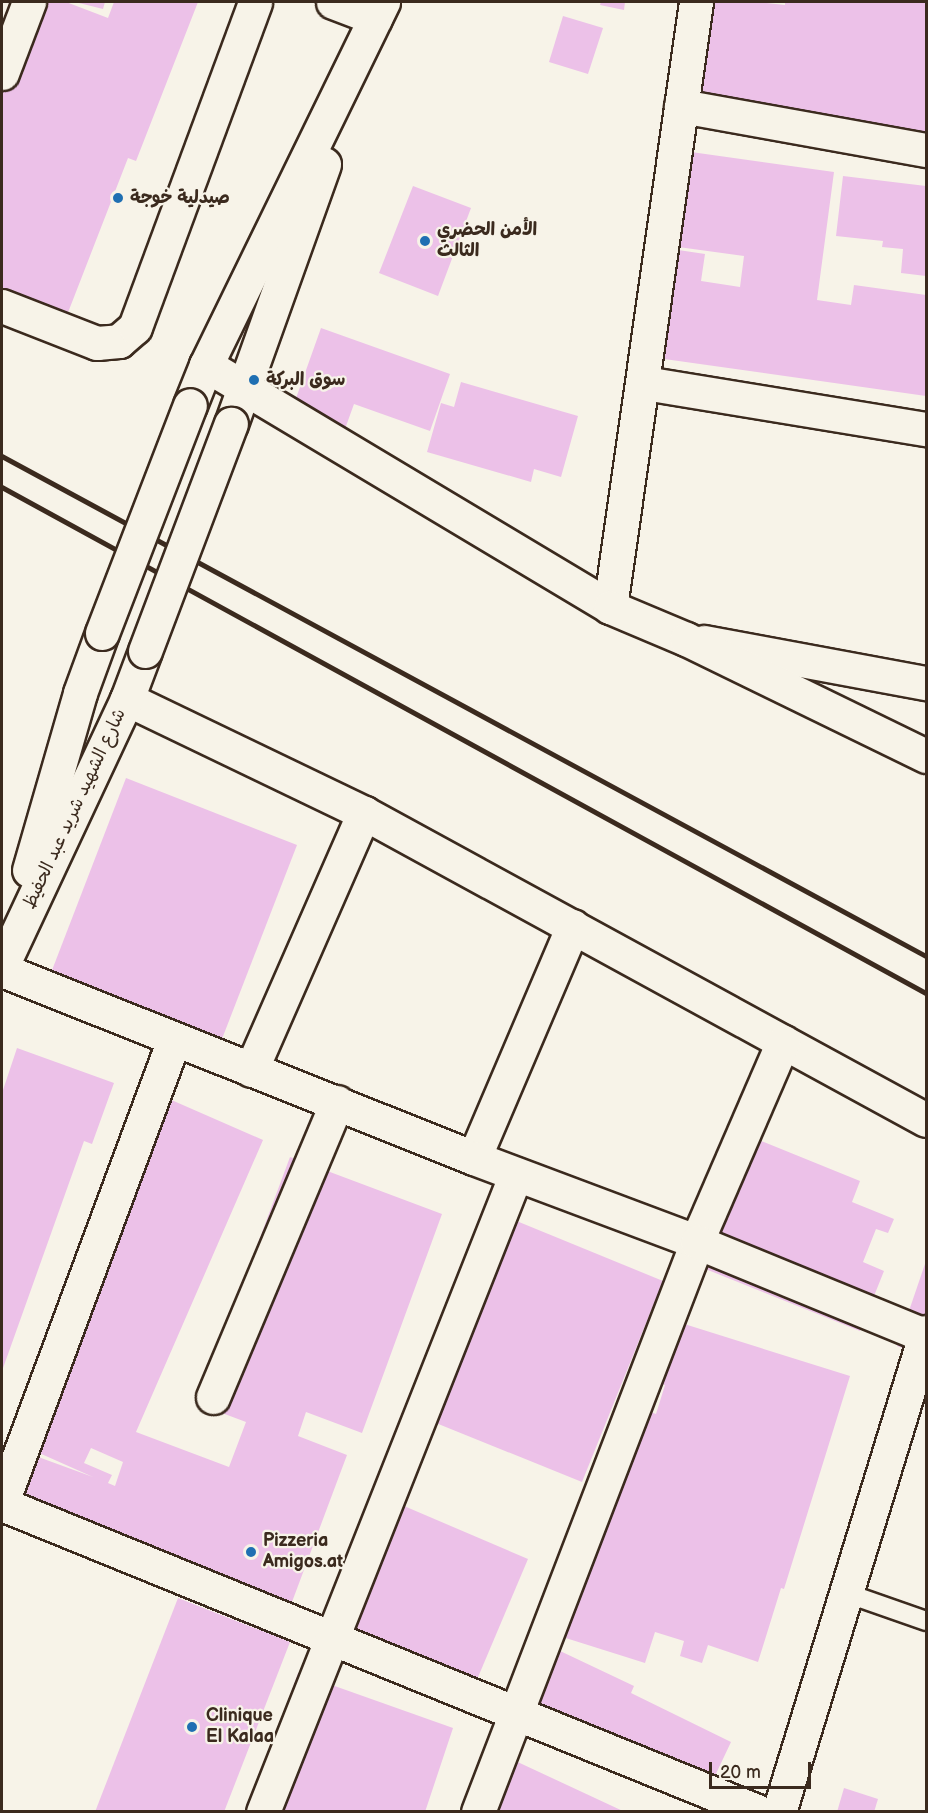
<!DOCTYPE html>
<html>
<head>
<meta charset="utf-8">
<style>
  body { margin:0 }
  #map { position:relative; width:928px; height:1813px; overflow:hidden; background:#f7f3e8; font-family:"Balsamiq Sans","Playpen Sans Arabic",sans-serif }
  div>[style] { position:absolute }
  .building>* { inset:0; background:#ecc1e8 }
  .roads { filter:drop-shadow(2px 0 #3b2a1e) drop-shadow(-2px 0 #3b2a1e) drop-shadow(0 2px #3b2a1e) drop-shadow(0 -2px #3b2a1e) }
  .lane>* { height:18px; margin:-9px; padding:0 9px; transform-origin:9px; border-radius:9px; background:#f7f3e8 }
  .street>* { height:33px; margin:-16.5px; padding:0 16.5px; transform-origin:16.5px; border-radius:16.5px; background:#f7f3e8 }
  .secondary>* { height:33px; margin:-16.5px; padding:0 16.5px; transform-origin:16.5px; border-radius:16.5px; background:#f7f3e8 }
  .primary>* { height:33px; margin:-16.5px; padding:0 16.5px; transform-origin:16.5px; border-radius:16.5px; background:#f7f3e8 }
  .rail>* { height:4.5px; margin:-2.25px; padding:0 2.25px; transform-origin:2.25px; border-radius:2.25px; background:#3b2a1e }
  .bridges { filter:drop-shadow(2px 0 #3b2a1e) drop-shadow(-2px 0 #3b2a1e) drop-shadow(0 2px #3b2a1e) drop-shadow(0 -2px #3b2a1e) }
  .primary-bridge>* { height:33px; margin:-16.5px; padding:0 16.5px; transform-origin:16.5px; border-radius:16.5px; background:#f7f3e8 }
  .dots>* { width:16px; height:16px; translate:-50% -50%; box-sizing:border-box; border:3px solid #f7f3e8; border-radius:50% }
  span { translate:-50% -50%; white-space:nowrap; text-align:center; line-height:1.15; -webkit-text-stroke:4.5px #f7f3e8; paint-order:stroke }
  .poi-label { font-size:18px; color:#3b2a1e; font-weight:700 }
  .left { translate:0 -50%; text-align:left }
  .street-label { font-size:18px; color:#3b2a1e }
  .frame { position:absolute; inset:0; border:3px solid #3b2a1e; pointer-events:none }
  .scale { position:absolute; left:709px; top:1762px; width:102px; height:27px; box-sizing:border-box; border:3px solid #3b2a1e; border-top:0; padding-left:8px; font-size:18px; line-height:21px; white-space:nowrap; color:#3b2a1e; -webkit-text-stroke:4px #f7f3e8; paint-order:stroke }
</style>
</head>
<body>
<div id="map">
  <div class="building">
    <i style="clip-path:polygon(24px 2px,66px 2px,108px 18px,114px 2px,198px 2px,136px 161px,128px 158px,62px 328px,2px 304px,2px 60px)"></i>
    <i style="clip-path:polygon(75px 2px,105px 2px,103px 9px)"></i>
    <i style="clip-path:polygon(601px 2px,625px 2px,624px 10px,600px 5px)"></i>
    <i style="clip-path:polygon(707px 2px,758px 2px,785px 5px,785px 2px,926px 2px,926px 134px,694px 104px)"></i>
    <i style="clip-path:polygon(563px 16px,603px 28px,588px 74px,549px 62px)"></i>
    <i style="clip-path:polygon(684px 151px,834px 172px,817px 300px,851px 305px,854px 285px,926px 295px,926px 396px,650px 357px,665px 248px,705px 254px,701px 281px,740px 287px,744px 256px,671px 246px)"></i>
    <i style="clip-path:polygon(843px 176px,926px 186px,926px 276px,901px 273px,903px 249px,882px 247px,883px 241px,836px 236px)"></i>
    <i style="clip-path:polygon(413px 186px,471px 208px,438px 296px,379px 273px)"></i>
    <i style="clip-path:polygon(321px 328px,450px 374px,430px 431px,354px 404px,337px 451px,284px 432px)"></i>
    <i style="clip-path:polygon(461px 382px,578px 416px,561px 477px,534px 469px,531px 482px,427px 452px,441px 403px,454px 407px)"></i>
    <i style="clip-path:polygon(126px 778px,297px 845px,215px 1057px,44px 991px)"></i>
    <i style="clip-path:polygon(17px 1048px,114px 1083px,92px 1144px,84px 1141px,2px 1371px,2px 1093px)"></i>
    <i style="clip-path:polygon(evenodd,160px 1095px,263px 1140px,136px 1432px,229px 1467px,246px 1422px,198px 1404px,290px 1157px,442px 1214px,362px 1433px,306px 1412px,298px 1436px,347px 1455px,286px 1618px,2px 1511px,11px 1447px,93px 1477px,10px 1440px,160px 1095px,91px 1448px,123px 1462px,115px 1486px,108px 1483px,112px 1475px,84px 1463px,91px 1448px)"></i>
    <i style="clip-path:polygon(729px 1128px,860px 1181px,852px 1202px,894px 1219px,888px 1233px,876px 1229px,863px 1262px,884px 1271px,860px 1331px,678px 1258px)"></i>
    <i style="clip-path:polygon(507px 1217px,663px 1281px,582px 1482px,426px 1419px)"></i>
    <i style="clip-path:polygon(926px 1261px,926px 1356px,897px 1346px)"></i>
    <i style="clip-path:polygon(662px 1317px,850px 1376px,784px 1589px,781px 1588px,758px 1662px,708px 1645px,702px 1663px,680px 1656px,684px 1641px,655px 1632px,645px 1663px,553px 1634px,624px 1403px,656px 1414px,665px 1385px,643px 1378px)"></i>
    <i style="clip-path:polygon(376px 1494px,528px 1559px,473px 1689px,313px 1643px)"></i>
    <i style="clip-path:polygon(178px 1598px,290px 1642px,224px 1812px,95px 1812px)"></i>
    <i style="clip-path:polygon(539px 1641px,634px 1686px,631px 1693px,731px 1742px,705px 1797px,510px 1703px)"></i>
    <i style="clip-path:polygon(298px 1673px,453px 1728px,425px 1812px,249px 1812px)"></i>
    <i style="clip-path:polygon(494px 1737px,494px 1751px,625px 1812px,461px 1812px)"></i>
    <i style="clip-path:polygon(844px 1788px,878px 1799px,874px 1812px,837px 1812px)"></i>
  </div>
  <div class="roads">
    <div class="lane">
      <i style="left:846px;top:1593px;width:85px;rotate:19.3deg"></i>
    </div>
    <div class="street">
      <i style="left:333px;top:2px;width:45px;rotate:20.9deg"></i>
      <i style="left:2px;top:73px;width:76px;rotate:-69.2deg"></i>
      <i style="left:681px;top:106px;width:249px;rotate:10.2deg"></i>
      <i style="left:2px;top:306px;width:102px;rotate:21.3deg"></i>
      <i style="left:97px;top:343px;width:22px;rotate:-5deg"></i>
      <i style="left:119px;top:341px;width:21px;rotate:-41deg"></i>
      <i style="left:135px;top:327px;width:346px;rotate:-69.7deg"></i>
      <i style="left:644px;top:383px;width:286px;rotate:9.3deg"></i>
      <i style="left:610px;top:607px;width:611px;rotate:-81.91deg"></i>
      <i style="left:704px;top:642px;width:226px;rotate:10.5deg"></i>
      <i style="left:127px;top:699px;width:263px;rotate:25.7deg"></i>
      <i style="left:364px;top:813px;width:640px;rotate:28.65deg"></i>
      <i style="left:251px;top:1070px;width:281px;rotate:-66.3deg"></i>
      <i style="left:474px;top:1158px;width:252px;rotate:-66.9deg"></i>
      <i style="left:213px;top:1397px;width:320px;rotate:-67.2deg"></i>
      <i style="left:2px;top:1502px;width:493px;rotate:-69.6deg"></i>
      <i style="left:2px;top:1504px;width:817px;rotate:22.14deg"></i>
      <i style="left:263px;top:1812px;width:686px;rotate:-68.37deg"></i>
      <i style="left:478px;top:1812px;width:625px;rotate:-68.98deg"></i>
      <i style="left:702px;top:1229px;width:204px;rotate:-66.6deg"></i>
      <i style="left:779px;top:1812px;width:502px;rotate:-72.97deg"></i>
    </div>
    <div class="secondary">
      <i style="left:206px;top:365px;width:471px;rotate:30.9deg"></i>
      <i style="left:610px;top:607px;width:82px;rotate:22.8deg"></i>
      <i style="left:686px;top:639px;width:267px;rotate:26deg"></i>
      <i style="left:2px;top:970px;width:508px;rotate:21.72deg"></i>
      <i style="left:474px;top:1158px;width:238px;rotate:20.6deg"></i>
      <i style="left:697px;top:1242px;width:248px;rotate:22.3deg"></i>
    </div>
    <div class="primary">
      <i style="left:190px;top:405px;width:43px;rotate:-68.2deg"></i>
      <i style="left:206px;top:365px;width:404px;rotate:-64deg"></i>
      <i style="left:231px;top:424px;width:276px;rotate:-70.3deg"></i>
      <i style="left:29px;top:870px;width:184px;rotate:-73.9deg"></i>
      <i style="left:80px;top:693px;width:64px;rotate:-69.9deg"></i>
      <i style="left:2px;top:966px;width:295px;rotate:-64.9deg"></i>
      <i style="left:127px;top:699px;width:51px;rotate:-69.4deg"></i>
    </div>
  </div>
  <div class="rail">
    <i style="left:2px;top:456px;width:1051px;rotate:28.42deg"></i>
    <i style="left:2px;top:487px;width:1053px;rotate:28.71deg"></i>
  </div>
  <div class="bridges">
    <div class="primary-bridge">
      <i style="left:102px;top:633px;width:244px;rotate:-68.9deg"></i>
      <i style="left:145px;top:651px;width:243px;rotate:-69.3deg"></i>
    </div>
  </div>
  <div class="dots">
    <i style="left:118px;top:198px;background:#1f6fb2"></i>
    <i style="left:425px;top:241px;background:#1f6fb2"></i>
    <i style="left:254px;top:380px;background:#1f6fb2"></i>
    <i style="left:251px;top:1552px;background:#1f6fb2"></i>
    <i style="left:192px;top:1727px;background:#1f6fb2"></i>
  </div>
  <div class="poi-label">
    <span class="left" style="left:130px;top:198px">صيدلية خوجة</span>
    <span class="left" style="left:437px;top:241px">الأمن الحضري<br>الثالث</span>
    <span class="left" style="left:266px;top:380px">سوق البركة</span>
    <span class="left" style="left:263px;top:1552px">Pizzeria<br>Amigos.at</span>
    <span class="left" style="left:206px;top:1727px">Clinique<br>El Kalaa</span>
  </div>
  <div class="street-label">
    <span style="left:75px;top:809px;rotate:-65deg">شارع الشهيد شريد عبد الحفيظ</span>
  </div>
  <div class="frame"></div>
  <div class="scale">20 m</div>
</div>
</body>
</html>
